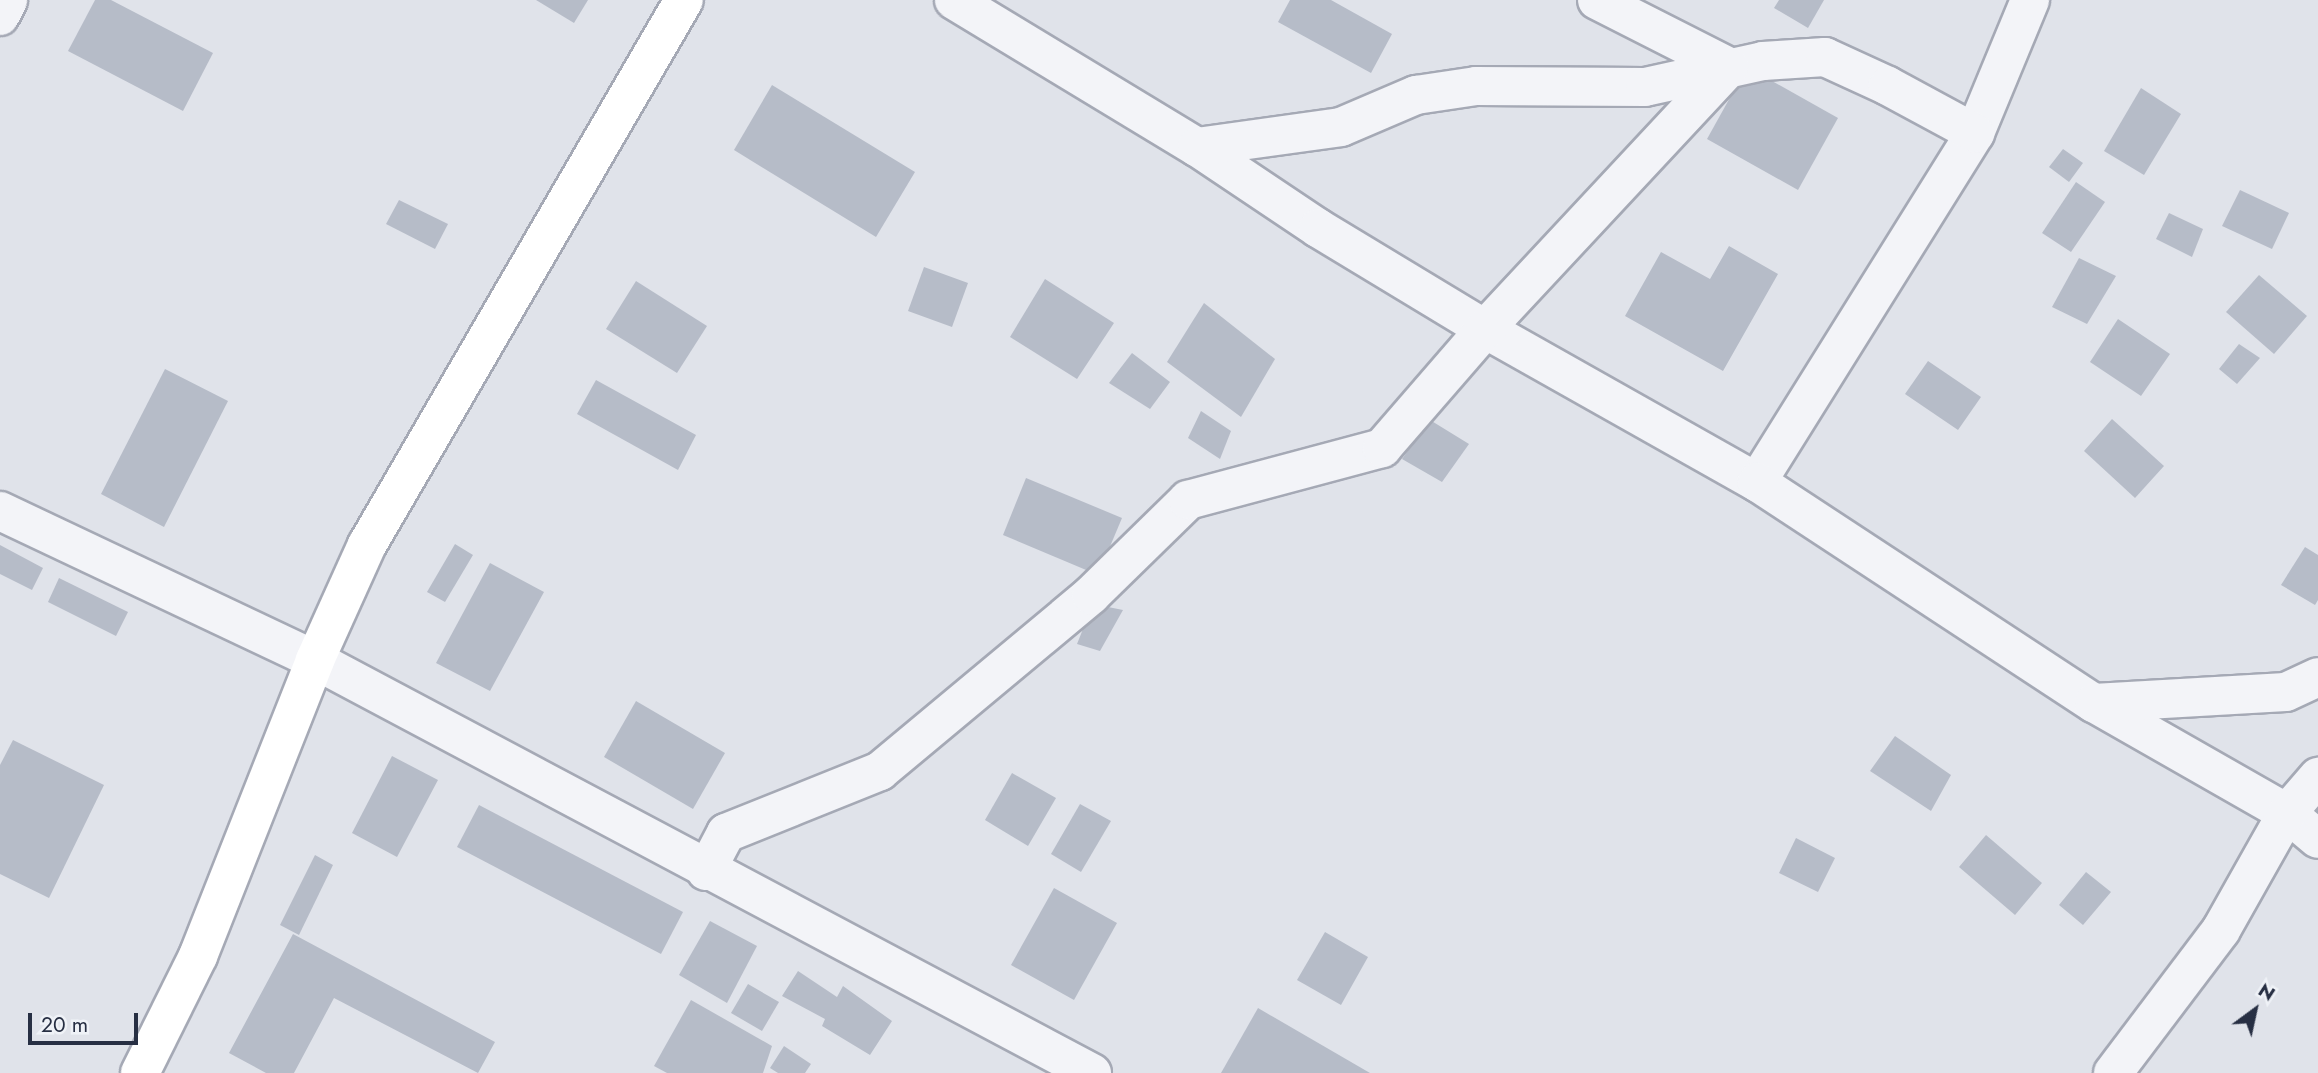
<!DOCTYPE html>
<html>
<head>
<meta charset="utf-8">
<style>
  body { margin:0 }
  #map { position:relative; width:2318px; height:1073px; overflow:hidden; background:#e0e3ea; font-family:Jost,sans-serif }
  div>[style] { position:absolute }
  .building>* { inset:0; background:#b6bcc8 }
  .roads { filter:drop-shadow(2px 0 #a5a9b5) drop-shadow(-2px 0 #a5a9b5) drop-shadow(0 2px #a5a9b5) drop-shadow(0 -2px #a5a9b5) }
  .minor>* { height:38px; margin:-19px; padding:0 19px; transform-origin:19px; border-radius:19px; background:#f3f4f8 }
  .major>* { height:38px; margin:-19px; padding:0 19px; transform-origin:19px; border-radius:19px; background:#fff }
  span { translate:-50% -50%; white-space:nowrap; text-align:center; line-height:1.15; -webkit-text-stroke:7px #eff2f7; paint-order:stroke }
  .north { position:absolute; left:2220px; top:975px; width:70px; height:70px; -webkit-text-stroke:5px #eff2f7; paint-order:stroke; rotate:33deg; font-size:19px; font-weight:700; line-height:28px; text-align:center; color:#272f43 }
  .north::after { content:''; display:block; margin:auto; width:24px; height:32px; background:#272f43; clip-path:polygon(50% 0,100% 100%,50% 72%,0 100%) }
  .scale { position:absolute; left:28px; top:1013px; width:110px; height:32px; box-sizing:border-box; border:4px solid #272f43; border-top:0; padding-left:9px; font-size:21px; line-height:24px; white-space:nowrap; color:#272f43; -webkit-text-stroke:5px #eff2f7; paint-order:stroke }
</style>
</head>
<body>
<div id="map">
  <div class="building">
    <i style="clip-path:polygon(95px 0,111px 0,213px 53px,183px 111px,68px 51px)"></i>
    <i style="clip-path:polygon(536px 0,588px 0,574px 23px)"></i>
    <i style="clip-path:polygon(1290px 0,1331px 0,1392px 34px,1371px 73px,1278px 22px)"></i>
    <i style="clip-path:polygon(1779px 0,1824px 0,1808px 28px,1774px 8px)"></i>
    <i style="clip-path:polygon(1747px 67px,1838px 118px,1798px 190px,1707px 139px)"></i>
    <i style="clip-path:polygon(772px 85px,915px 172px,876px 237px,734px 150px)"></i>
    <i style="clip-path:polygon(2141px 88px,2181px 114px,2144px 175px,2104px 151px)"></i>
    <i style="clip-path:polygon(2063px 149px,2083px 163px,2069px 182px,2049px 167px)"></i>
    <i style="clip-path:polygon(2076px 182px,2105px 202px,2071px 252px,2042px 233px)"></i>
    <i style="clip-path:polygon(2240px 190px,2289px 213px,2272px 249px,2222px 226px)"></i>
    <i style="clip-path:polygon(399px 200px,448px 224px,435px 249px,386px 224px)"></i>
    <i style="clip-path:polygon(2169px 213px,2203px 229px,2192px 257px,2156px 239px)"></i>
    <i style="clip-path:polygon(1729px 246px,1778px 274px,1723px 371px,1625px 316px,1661px 252px,1710px 279px)"></i>
    <i style="clip-path:polygon(2079px 258px,2116px 276px,2087px 324px,2052px 307px)"></i>
    <i style="clip-path:polygon(924px 267px,968px 283px,952px 327px,908px 311px)"></i>
    <i style="clip-path:polygon(2259px 275px,2307px 316px,2274px 354px,2226px 312px)"></i>
    <i style="clip-path:polygon(1045px 279px,1114px 323px,1077px 379px,1010px 337px)"></i>
    <i style="clip-path:polygon(636px 281px,707px 326px,677px 373px,606px 329px)"></i>
    <i style="clip-path:polygon(1204px 303px,1275px 359px,1241px 417px,1167px 362px)"></i>
    <i style="clip-path:polygon(2118px 319px,2170px 354px,2141px 396px,2090px 362px)"></i>
    <i style="clip-path:polygon(2239px 344px,2260px 358px,2237px 384px,2219px 369px)"></i>
    <i style="clip-path:polygon(1132px 353px,1170px 382px,1150px 409px,1109px 383px)"></i>
    <i style="clip-path:polygon(1928px 361px,1981px 397px,1958px 430px,1905px 394px)"></i>
    <i style="clip-path:polygon(165px 369px,228px 401px,164px 527px,101px 494px)"></i>
    <i style="clip-path:polygon(596px 380px,696px 435px,678px 470px,577px 414px)"></i>
    <i style="clip-path:polygon(1201px 411px,1231px 431px,1220px 459px,1188px 438px)"></i>
    <i style="clip-path:polygon(2112px 419px,2164px 466px,2135px 498px,2084px 451px)"></i>
    <i style="clip-path:polygon(1430px 420px,1469px 444px,1442px 482px,1402px 459px)"></i>
    <i style="clip-path:polygon(1026px 478px,1122px 518px,1098px 575px,1003px 535px)"></i>
    <i style="clip-path:polygon(455px 544px,473px 555px,445px 602px,427px 592px)"></i>
    <i style="clip-path:polygon(0 545px,43px 568px,32px 590px,0 574px)"></i>
    <i style="clip-path:polygon(2305px 547px,2318px 555px,2318px 600px,2315px 605px,2281px 585px)"></i>
    <i style="clip-path:polygon(490px 563px,544px 592px,490px 691px,436px 663px)"></i>
    <i style="clip-path:polygon(59px 578px,128px 612px,116px 636px,48px 602px)"></i>
    <i style="clip-path:polygon(1093px 604px,1123px 610px,1100px 651px,1077px 644px)"></i>
    <i style="clip-path:polygon(636px 701px,725px 753px,693px 809px,604px 757px)"></i>
    <i style="clip-path:polygon(1895px 736px,1951px 775px,1931px 811px,1870px 771px)"></i>
    <i style="clip-path:polygon(13px 740px,104px 785px,49px 898px,0 874px,0 765px)"></i>
    <i style="clip-path:polygon(392px 756px,438px 780px,397px 857px,352px 833px)"></i>
    <i style="clip-path:polygon(1012px 773px,1056px 798px,1028px 846px,985px 820px)"></i>
    <i style="clip-path:polygon(1080px 804px,1111px 821px,1081px 872px,1051px 854px)"></i>
    <i style="clip-path:polygon(479px 805px,683px 912px,661px 954px,457px 847px)"></i>
    <i style="clip-path:polygon(1986px 835px,2042px 883px,2015px 915px,1959px 867px)"></i>
    <i style="clip-path:polygon(1796px 838px,1835px 858px,1818px 892px,1779px 873px)"></i>
    <i style="clip-path:polygon(315px 855px,333px 865px,299px 935px,280px 925px)"></i>
    <i style="clip-path:polygon(2086px 872px,2111px 892px,2083px 925px,2059px 905px)"></i>
    <i style="clip-path:polygon(1054px 888px,1117px 923px,1074px 1000px,1011px 965px)"></i>
    <i style="clip-path:polygon(710px 921px,757px 946px,727px 1003px,679px 975px)"></i>
    <i style="clip-path:polygon(1325px 932px,1368px 957px,1341px 1005px,1297px 980px)"></i>
    <i style="clip-path:polygon(293px 934px,495px 1042px,478px 1073px,334px 998px,294px 1073px,266px 1073px,229px 1053px)"></i>
    <i style="clip-path:polygon(798px 971px,837px 997px,843px 986px,892px 1021px,870px 1055px,822px 1026px,825px 1019px,782px 996px)"></i>
    <i style="clip-path:polygon(748px 984px,779px 1002px,762px 1031px,731px 1013px)"></i>
    <i style="clip-path:polygon(691px 1000px,772px 1046px,763px 1073px,667px 1073px,654px 1066px)"></i>
    <i style="clip-path:polygon(1258px 1008px,1370px 1073px,1221px 1073px)"></i>
    <i style="clip-path:polygon(784px 1046px,811px 1064px,805px 1073px,778px 1073px,770px 1068px)"></i>
  </div>
  <div class="roads">
    <div class="minor">
      <i style="left:954px;top:0;width:284px;rotate:31.2deg"></i>
      <i style="left:1197px;top:147px;width:146px;rotate:33.8deg"></i>
      <i style="left:1318px;top:228px;width:195px;rotate:31.2deg"></i>
      <i style="left:1485px;top:329px;width:312px;rotate:29.4deg"></i>
      <i style="left:1757px;top:482px;width:411px;rotate:-58deg"></i>
      <i style="left:1975px;top:133px;width:144px;rotate:-67.5deg"></i>
      <i style="left:0;top:16px;width:18px;rotate:-63deg"></i>
      <i style="left:1197px;top:147px;width:145px;rotate:-7.9deg"></i>
      <i style="left:1341px;top:127px;width:82px;rotate:-23.1deg"></i>
      <i style="left:1416px;top:95px;width:61px;rotate:-8.5deg"></i>
      <i style="left:1476px;top:86px;width:169px;rotate:0.3deg"></i>
      <i style="left:1645px;top:87px;width:121px;rotate:-12.4deg"></i>
      <i style="left:1763px;top:61px;width:62px;rotate:-3.7deg"></i>
      <i style="left:1825px;top:57px;width:69px;rotate:24.7deg"></i>
      <i style="left:1888px;top:86px;width:99px;rotate:28.4deg"></i>
      <i style="left:1757px;top:482px;width:403px;rotate:33.3deg"></i>
      <i style="left:2094px;top:703px;width:222px;rotate:29.7deg"></i>
      <i style="left:2287px;top:813px;width:40px;rotate:40deg"></i>
      <i style="left:0;top:511px;width:348px;rotate:25.3deg"></i>
      <i style="left:315px;top:660px;width:880px;rotate:27.99deg"></i>
      <i style="left:2094px;top:703px;width:192px;rotate:-3.3deg"></i>
      <i style="left:2286px;top:692px;width:35px;rotate:-25deg"></i>
      <i style="left:706px;top:871px;width:43px;rotate:-62.2deg"></i>
      <i style="left:726px;top:833px;width:166px;rotate:-21.9deg"></i>
      <i style="left:880px;top:771px;width:275px;rotate:-39.8deg"></i>
      <i style="left:1091px;top:595px;width:136px;rotate:-44.4deg"></i>
      <i style="left:1188px;top:500px;width:201px;rotate:-15deg"></i>
      <i style="left:1382px;top:448px;width:157px;rotate:-49.1deg"></i>
      <i style="left:1485px;top:329px;width:358px;rotate:-47deg"></i>
      <i style="left:1729px;top:67px;width:148px;rotate:-153.1deg"></i>
      <i style="left:2113px;top:1073px;width:179px;rotate:-52.9deg"></i>
      <i style="left:2221px;top:930px;width:134px;rotate:-60.6deg"></i>
      <i style="left:2287px;top:813px;width:48px;rotate:-49.3deg"></i>
    </div>
    <div class="major">
      <i style="left:140px;top:1073px;width:131px;rotate:-63.6deg"></i>
      <i style="left:198px;top:956px;width:318px;rotate:-68.4deg"></i>
      <i style="left:315px;top:660px;width:126px;rotate:-65.7deg"></i>
      <i style="left:367px;top:545px;width:630px;rotate:-59.82deg"></i>
    </div>
  </div>
  <div class="north">N</div>
  <div class="scale">20 m</div>
</div>
</body>
</html>
